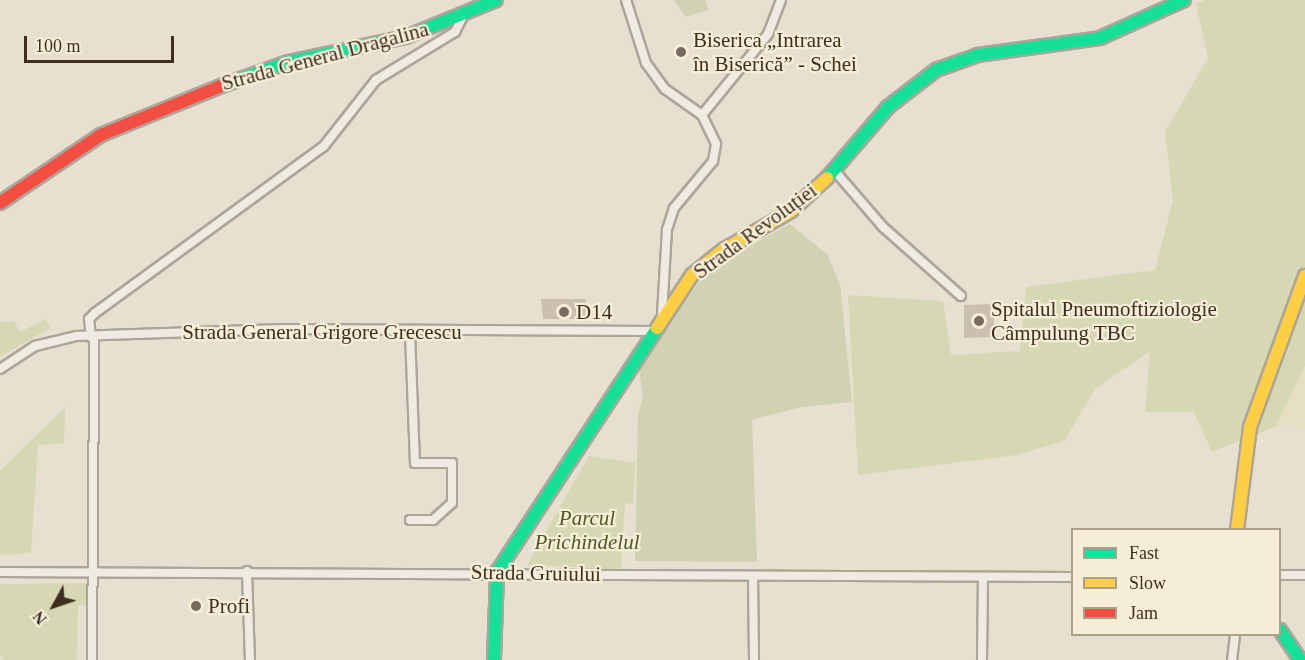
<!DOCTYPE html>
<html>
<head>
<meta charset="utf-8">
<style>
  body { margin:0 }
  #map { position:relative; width:1305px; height:660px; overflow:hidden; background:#e7e0d1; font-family:Georgia,serif }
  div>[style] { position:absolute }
  .farmland>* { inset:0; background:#e6dfc2 }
  .green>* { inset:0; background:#d6d7b3 }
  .cemetery>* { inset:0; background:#d1d1b3 }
  .building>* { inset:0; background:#cbbfb2 }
  .roads { filter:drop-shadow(2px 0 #ada599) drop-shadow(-2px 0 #ada599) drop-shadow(0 2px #ada599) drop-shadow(0 -2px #ada599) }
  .street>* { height:8px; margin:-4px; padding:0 4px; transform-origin:4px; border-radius:4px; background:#efebe3 }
  .fast>* { height:12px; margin:-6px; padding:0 6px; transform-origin:6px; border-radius:6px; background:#16e098 }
  .slow>* { height:12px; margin:-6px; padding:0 6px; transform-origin:6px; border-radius:6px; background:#ffcf43 }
  .jam>* { height:12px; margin:-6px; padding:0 6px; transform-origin:6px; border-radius:6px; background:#f24e42 }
  .dots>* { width:16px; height:16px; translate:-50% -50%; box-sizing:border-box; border:3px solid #f7eed8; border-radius:50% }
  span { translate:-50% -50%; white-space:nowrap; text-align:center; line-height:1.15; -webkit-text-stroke:4.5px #f7eed8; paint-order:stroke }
  .poi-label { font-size:21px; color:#3d2e20 }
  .left { translate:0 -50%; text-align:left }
  .street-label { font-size:21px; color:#3d2e20 }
  .park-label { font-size:21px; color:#4d5a26; font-style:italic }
  .legend { position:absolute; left:1071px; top:528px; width:210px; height:108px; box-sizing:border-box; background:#f7eed8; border:2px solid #ada18e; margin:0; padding:8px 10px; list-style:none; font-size:18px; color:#3d2e20 }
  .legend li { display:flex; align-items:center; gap:12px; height:30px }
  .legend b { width:30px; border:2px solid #ada18e }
  .north { position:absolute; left:24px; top:576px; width:60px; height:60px; -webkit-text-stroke:4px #f7eed8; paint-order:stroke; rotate:230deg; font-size:16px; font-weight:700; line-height:24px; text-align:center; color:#3d2e20 }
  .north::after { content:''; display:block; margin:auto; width:21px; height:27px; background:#3d2e20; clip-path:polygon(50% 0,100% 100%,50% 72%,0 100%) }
  .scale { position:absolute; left:24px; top:36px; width:150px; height:27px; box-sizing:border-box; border:3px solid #3d2e20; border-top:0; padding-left:8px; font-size:18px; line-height:21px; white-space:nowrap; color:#3d2e20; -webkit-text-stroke:4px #f7eed8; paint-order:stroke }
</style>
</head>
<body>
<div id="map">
  <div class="farmland">
    <i style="clip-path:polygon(1305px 366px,1305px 427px,1276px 426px)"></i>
  </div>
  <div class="green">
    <i style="clip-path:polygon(1205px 0,1305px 0,1305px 366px,1276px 426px,1212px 452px,1194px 412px,1145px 412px,1150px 351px,1095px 389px,1064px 441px,1016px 455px,858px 475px,848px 295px,943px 301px,951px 355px,1020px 351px,1026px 287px,1155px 270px,1173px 200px,1165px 132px,1208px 58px,1196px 4px)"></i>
    <i style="clip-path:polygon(46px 319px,50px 328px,0 357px,0 322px,14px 321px,20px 332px)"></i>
    <i style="clip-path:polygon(65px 407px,64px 443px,38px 445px,31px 553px,0 555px,0 471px)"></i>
    <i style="clip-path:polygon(589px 456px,635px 463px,633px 504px,625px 503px,621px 569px,527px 565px)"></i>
    <i style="clip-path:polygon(86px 583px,88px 606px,78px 605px,77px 660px,4px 660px,0 655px,0 584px)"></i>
  </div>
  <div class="cemetery">
    <i style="clip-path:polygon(674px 0,705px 0,708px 10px,685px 17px)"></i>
    <i style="clip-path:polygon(790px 224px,827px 254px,840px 284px,852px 402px,801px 407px,752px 420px,757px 562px,635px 561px,638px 414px,643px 397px,639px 370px,672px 317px,711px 267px)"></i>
  </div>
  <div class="building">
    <i style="clip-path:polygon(541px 299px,586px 299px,585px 319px,543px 319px)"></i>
    <i style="clip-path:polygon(994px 304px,994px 337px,964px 338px,964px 305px)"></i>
  </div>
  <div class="roads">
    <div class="street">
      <i style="left:626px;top:0;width:66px;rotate:72.4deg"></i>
      <i style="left:646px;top:63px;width:32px;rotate:54deg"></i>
      <i style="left:665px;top:89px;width:45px;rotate:35.1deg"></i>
      <i style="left:702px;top:115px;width:32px;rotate:64deg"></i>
      <i style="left:716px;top:144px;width:17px;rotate:100deg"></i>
      <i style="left:713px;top:161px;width:61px;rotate:129.7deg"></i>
      <i style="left:674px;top:208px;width:23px;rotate:108deg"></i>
      <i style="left:667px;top:230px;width:85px;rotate:93.4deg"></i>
      <i style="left:702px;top:115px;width:104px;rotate:-50.8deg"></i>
      <i style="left:768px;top:34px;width:36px;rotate:-69deg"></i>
      <i style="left:834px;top:170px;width:75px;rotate:49.3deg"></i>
      <i style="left:883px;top:227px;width:104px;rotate:41.5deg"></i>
      <i style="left:91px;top:337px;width:18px;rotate:-96deg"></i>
      <i style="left:89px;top:319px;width:8px;rotate:-45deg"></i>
      <i style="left:95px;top:313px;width:283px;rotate:-36.1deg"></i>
      <i style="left:324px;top:146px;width:84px;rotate:-51.8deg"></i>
      <i style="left:376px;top:80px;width:92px;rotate:-31.3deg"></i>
      <i style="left:455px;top:32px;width:20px;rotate:-63deg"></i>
      <i style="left:0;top:369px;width:42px;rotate:-33.3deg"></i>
      <i style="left:35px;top:346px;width:42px;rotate:-13.7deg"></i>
      <i style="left:76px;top:336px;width:208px;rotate:-1.9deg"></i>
      <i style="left:284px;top:329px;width:368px;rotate:0.3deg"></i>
      <i style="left:410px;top:520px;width:23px"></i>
      <i style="left:433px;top:520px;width:25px;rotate:-42deg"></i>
      <i style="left:452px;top:503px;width:40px;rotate:-90deg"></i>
      <i style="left:452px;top:463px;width:37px;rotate:180deg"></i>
      <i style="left:415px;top:463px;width:133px;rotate:-92.2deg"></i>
      <i style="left:247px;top:571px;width:89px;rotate:88.1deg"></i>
      <i style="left:0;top:572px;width:1072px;rotate:0.27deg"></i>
      <i style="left:1280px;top:575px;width:25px"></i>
      <i style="left:753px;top:577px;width:83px;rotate:89.3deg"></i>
      <i style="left:92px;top:660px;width:324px;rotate:-89.6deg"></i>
      <i style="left:982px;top:660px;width:83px;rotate:-89.3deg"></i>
      <i style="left:1232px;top:660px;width:26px;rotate:-83deg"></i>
    </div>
    <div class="fast">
      <i style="left:221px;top:86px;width:71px;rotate:-19.7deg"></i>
      <i style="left:288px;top:62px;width:121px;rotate:-12deg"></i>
      <i style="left:406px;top:37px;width:97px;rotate:-22.3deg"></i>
      <i style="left:827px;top:178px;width:94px;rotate:-49.3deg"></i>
      <i style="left:888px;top:107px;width:61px;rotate:-37.6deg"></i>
      <i style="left:936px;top:70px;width:45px;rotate:-19.7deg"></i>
      <i style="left:978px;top:55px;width:123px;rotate:-7.9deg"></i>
      <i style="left:1100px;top:38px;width:92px;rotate:-24.3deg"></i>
      <i style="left:1280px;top:630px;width:36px;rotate:56deg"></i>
      <i style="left:494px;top:660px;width:88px;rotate:-88deg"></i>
      <i style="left:497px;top:572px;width:292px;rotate:-56.7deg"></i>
    </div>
    <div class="slow">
      <i style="left:657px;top:328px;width:64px;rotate:-56.6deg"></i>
      <i style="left:692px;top:275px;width:40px;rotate:-39deg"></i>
      <i style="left:723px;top:250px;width:78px;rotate:-29.8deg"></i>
      <i style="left:791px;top:211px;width:49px;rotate:-42.5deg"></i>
      <i style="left:1237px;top:530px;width:104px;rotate:-82.8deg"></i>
      <i style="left:1250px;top:427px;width:161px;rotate:-70deg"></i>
    </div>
    <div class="jam">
      <i style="left:0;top:203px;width:122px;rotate:-34deg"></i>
      <i style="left:101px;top:135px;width:130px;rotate:-22.2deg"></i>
    </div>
  </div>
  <div class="dots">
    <i style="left:681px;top:52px;background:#786c5e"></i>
    <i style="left:564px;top:312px;background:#786c5e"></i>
    <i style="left:979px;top:321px;background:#786c5e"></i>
    <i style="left:196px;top:606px;background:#786c5e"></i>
  </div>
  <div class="poi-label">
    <span class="left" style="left:693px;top:52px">Biserica „Intrarea<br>în Biserică” - Schei</span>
    <span class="left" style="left:991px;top:321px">Spitalul Pneumoftiziologie<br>Câmpulung TBC</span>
    <span class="left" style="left:576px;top:312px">D14</span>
    <span class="left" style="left:208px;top:606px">Profi</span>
  </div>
  <div class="street-label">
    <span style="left:325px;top:56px;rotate:-15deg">Strada General Dragalina</span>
    <span style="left:755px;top:231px;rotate:-36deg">Strada Revoluției</span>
    <span style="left:322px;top:332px">Strada General Grigore Grecescu</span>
    <span style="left:536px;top:573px;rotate:1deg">Strada Gruiului</span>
  </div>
  <div class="park-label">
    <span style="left:587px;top:530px">Parcul<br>Prichindelul</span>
  </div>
  <ul class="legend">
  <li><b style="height:8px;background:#16e098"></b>Fast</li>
  <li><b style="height:8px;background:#ffcf43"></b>Slow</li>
  <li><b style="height:8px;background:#f24e42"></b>Jam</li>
  </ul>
  <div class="north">N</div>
  <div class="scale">100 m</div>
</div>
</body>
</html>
